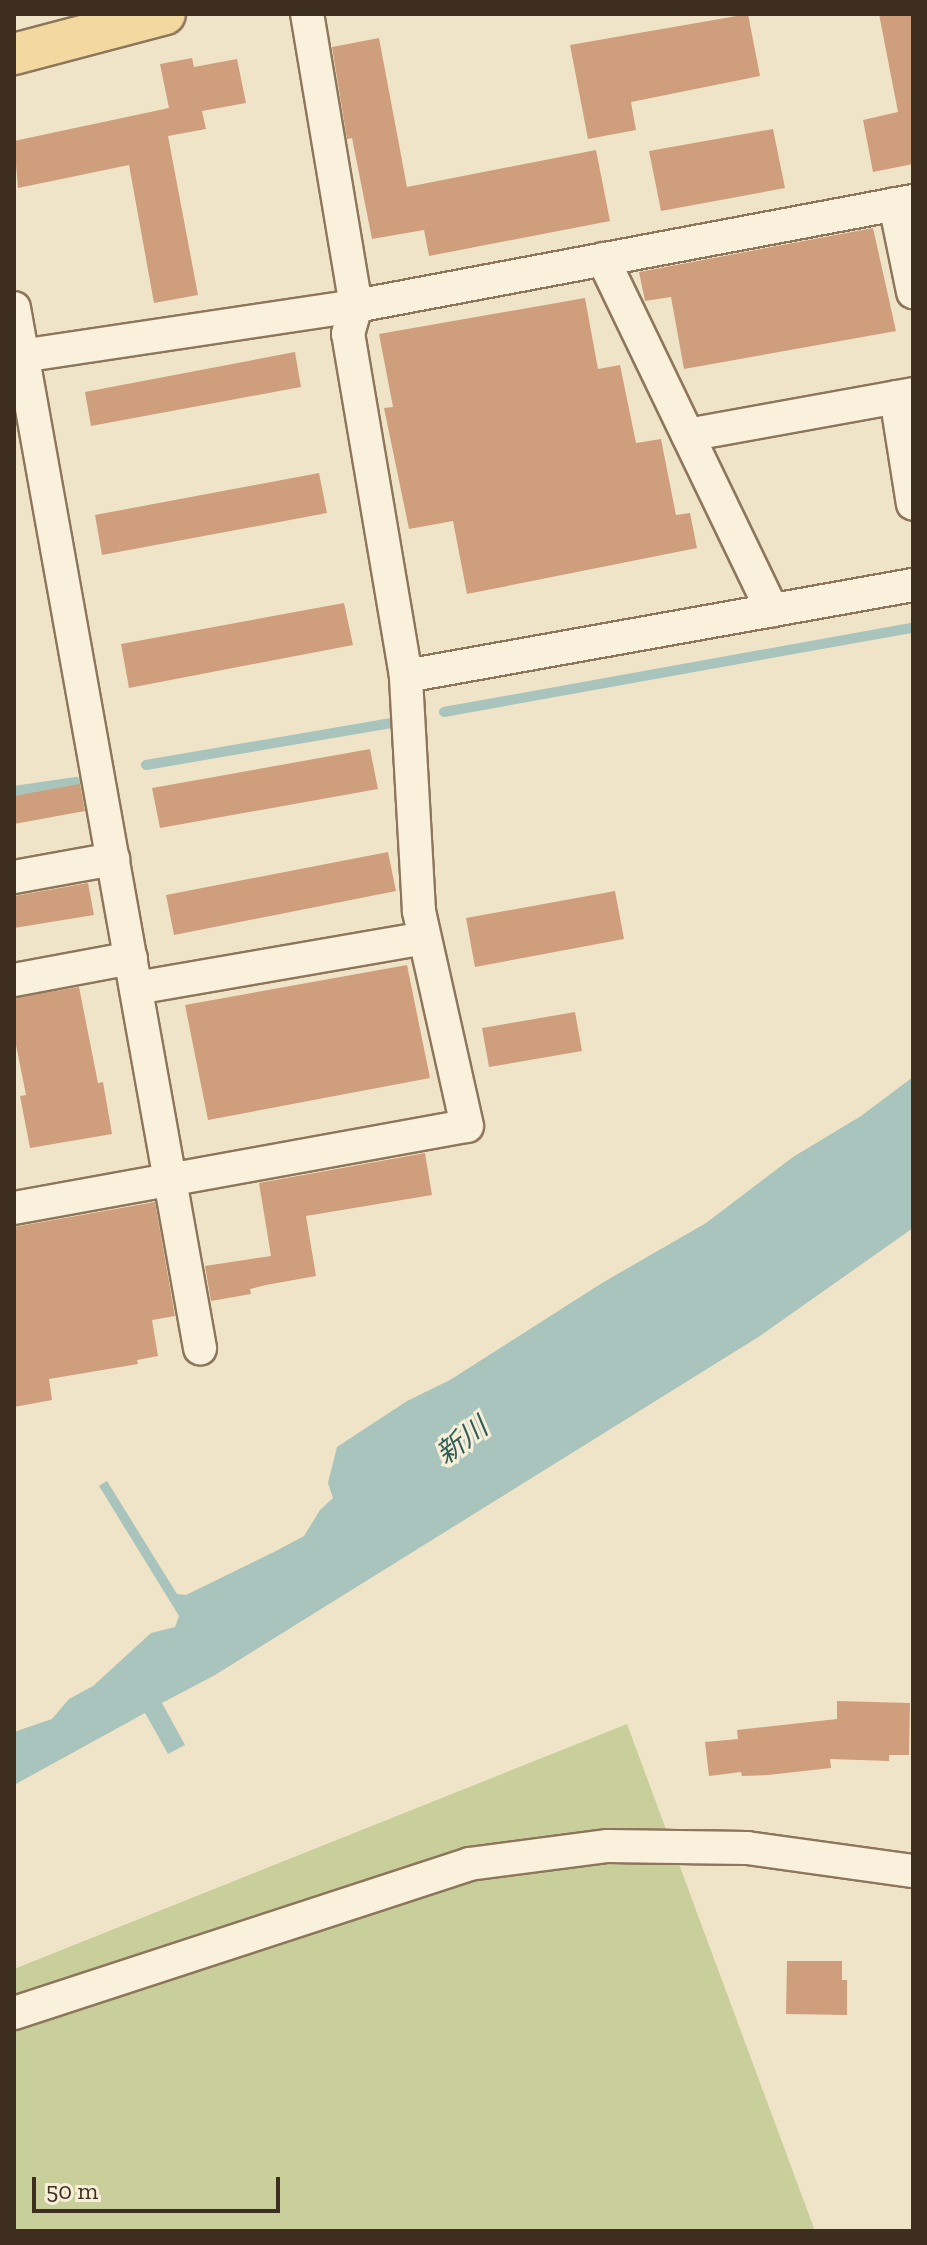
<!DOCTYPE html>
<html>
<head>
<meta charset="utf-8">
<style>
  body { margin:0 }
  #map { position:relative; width:927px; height:2245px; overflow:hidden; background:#f0e4c8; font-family:"Zilla Slab","Noto Sans JP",serif }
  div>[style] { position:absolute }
  .green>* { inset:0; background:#c9cf9b }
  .water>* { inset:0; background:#a9c4bc }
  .stream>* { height:10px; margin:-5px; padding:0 5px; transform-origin:5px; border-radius:5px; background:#a9c4bc }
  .building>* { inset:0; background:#cf9f7d }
  .roads { filter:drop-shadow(2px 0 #8d765c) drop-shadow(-2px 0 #8d765c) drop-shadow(0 2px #8d765c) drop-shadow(0 -2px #8d765c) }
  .minor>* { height:32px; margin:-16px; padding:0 16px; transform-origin:16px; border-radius:16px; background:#faf1dc }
  .major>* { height:40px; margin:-20px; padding:0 20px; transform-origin:20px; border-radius:20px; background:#f3d9a0 }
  span { translate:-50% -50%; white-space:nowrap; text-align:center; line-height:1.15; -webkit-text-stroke:6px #f7eed8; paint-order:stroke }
  .water-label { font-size:28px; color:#2f5d5a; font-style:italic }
  .frame { position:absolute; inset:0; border:16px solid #3d2e20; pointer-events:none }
  .scale { position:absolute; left:32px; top:2177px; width:248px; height:36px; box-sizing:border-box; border:4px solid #3d2e20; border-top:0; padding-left:10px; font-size:24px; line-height:28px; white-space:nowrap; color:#3d2e20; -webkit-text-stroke:6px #f7eed8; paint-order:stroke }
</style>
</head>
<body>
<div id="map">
  <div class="green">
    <i style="clip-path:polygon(627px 1724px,815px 2231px,14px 2231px,14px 1969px)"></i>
  </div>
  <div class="water">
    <i style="clip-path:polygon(913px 1077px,913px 1228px,760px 1336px,215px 1675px,162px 1703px,185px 1745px,168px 1754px,145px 1713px,14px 1785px,14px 1732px,52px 1719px,69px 1699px,93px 1686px,151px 1633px,175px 1627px,179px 1616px,99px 1486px,107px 1481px,177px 1594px,186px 1595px,276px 1551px,304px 1536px,320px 1510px,333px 1498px,328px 1483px,337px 1447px,407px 1401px,450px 1380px,602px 1283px,706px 1223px,793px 1157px,861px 1116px)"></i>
  </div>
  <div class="stream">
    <i style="left:444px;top:712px;width:476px;rotate:-10.2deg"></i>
    <i style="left:146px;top:765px;width:249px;rotate:-9.7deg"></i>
    <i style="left:14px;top:791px;width:63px;rotate:-8.3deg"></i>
  </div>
  <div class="building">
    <i style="clip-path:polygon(748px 14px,760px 76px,631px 102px,636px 130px,588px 139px,570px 45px)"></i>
    <i style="clip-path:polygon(879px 14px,913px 14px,913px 164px,873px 172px,863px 120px,898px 112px)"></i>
    <i style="clip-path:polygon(379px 38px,407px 187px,596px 150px,610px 221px,429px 256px,424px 230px,372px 239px,352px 138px,347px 139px,332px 47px)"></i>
    <i style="clip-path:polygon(192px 58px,194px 67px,237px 59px,246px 103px,202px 111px,206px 129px,168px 136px,198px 295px,154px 303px,129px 165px,18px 188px,14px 141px,169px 108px,160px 64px)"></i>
    <i style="clip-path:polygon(773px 129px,785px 188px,661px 211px,649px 151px)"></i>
    <i style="clip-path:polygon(873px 228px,896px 331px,684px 369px,671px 297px,645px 301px,639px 272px)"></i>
    <i style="clip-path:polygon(585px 298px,598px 369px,620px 365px,636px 443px,661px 439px,676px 515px,690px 513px,697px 548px,467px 594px,453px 521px,409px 529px,384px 408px,393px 407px,379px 334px)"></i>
    <i style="clip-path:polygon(295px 352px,301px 387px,91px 426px,85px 392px)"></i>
    <i style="clip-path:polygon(319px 473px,327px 513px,102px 555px,95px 515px)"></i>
    <i style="clip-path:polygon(344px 603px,353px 645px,129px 688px,121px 644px)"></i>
    <i style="clip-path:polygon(370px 749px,378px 789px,160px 828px,152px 788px)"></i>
    <i style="clip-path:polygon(80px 784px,85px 811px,14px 824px,14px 796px)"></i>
    <i style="clip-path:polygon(388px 852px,396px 891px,174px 935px,166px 895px)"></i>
    <i style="clip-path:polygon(88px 883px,94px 915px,14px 928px,14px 896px)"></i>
    <i style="clip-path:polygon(615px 891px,624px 939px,475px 967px,466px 918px)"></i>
    <i style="clip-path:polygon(407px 965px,430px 1078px,208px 1120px,185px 1005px)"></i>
    <i style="clip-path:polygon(79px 987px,98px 1083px,103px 1082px,112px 1134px,30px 1148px,20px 1096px,26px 1095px,14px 1035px,14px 998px)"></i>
    <i style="clip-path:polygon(575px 1012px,582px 1051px,489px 1067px,482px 1028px)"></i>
    <i style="clip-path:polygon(425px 1153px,432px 1195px,306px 1216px,316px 1276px,266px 1285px,250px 1289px,251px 1294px,211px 1301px,205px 1266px,271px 1256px,259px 1183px)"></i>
    <i style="clip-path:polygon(155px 1202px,175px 1316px,152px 1320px,158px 1356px,137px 1360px,138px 1364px,49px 1379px,52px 1400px,14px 1407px,14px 1227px)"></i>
    <i style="clip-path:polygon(837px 1701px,910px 1703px,909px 1755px,889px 1755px,889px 1761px,830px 1759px,831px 1768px,768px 1775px,742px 1776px,741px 1772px,709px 1776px,705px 1742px,738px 1739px,737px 1730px,837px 1719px)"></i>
    <i style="clip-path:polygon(787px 1961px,842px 1961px,842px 1980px,847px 1980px,847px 2015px,786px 2014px)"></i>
  </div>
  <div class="roads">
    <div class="minor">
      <i style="left:895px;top:204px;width:90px;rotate:78.4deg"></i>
      <i style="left:603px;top:259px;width:390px;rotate:64.3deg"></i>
      <i style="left:14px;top:308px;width:1057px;rotate:79.86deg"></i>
      <i style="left:14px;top:357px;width:346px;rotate:-8.5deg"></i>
      <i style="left:356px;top:306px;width:567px;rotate:-10.68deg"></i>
      <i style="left:896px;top:397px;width:108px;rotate:81deg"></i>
      <i style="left:688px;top:435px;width:229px;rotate:-10.3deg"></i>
      <i style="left:406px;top:676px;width:515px;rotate:-10.18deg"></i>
      <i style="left:14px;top:877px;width:101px;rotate:-10.3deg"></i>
      <i style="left:14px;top:980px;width:119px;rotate:-10.6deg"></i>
      <i style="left:136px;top:988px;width:292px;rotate:-9.8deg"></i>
      <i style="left:14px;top:1208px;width:460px;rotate:-10.3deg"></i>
      <i style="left:467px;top:1126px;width:220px;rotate:-102.6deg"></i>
      <i style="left:419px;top:911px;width:235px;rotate:-93.2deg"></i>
      <i style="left:406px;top:676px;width:347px;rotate:-99.6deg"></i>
      <i style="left:348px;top:334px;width:29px;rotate:-74deg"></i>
      <i style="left:356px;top:306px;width:296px;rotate:-99.5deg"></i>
      <i style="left:14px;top:2013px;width:479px;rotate:-18.1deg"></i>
      <i style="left:469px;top:1864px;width:140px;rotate:-7.4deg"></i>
      <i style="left:608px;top:1846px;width:139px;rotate:0.8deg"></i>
      <i style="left:747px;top:1848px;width:168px;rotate:7.9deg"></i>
    </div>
    <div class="major">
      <i style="left:14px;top:54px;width:156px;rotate:-14.8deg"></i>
    </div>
  </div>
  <div class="water-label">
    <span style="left:462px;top:1441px;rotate:-37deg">新川</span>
  </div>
  <div class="frame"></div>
  <div class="scale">50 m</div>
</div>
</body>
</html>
